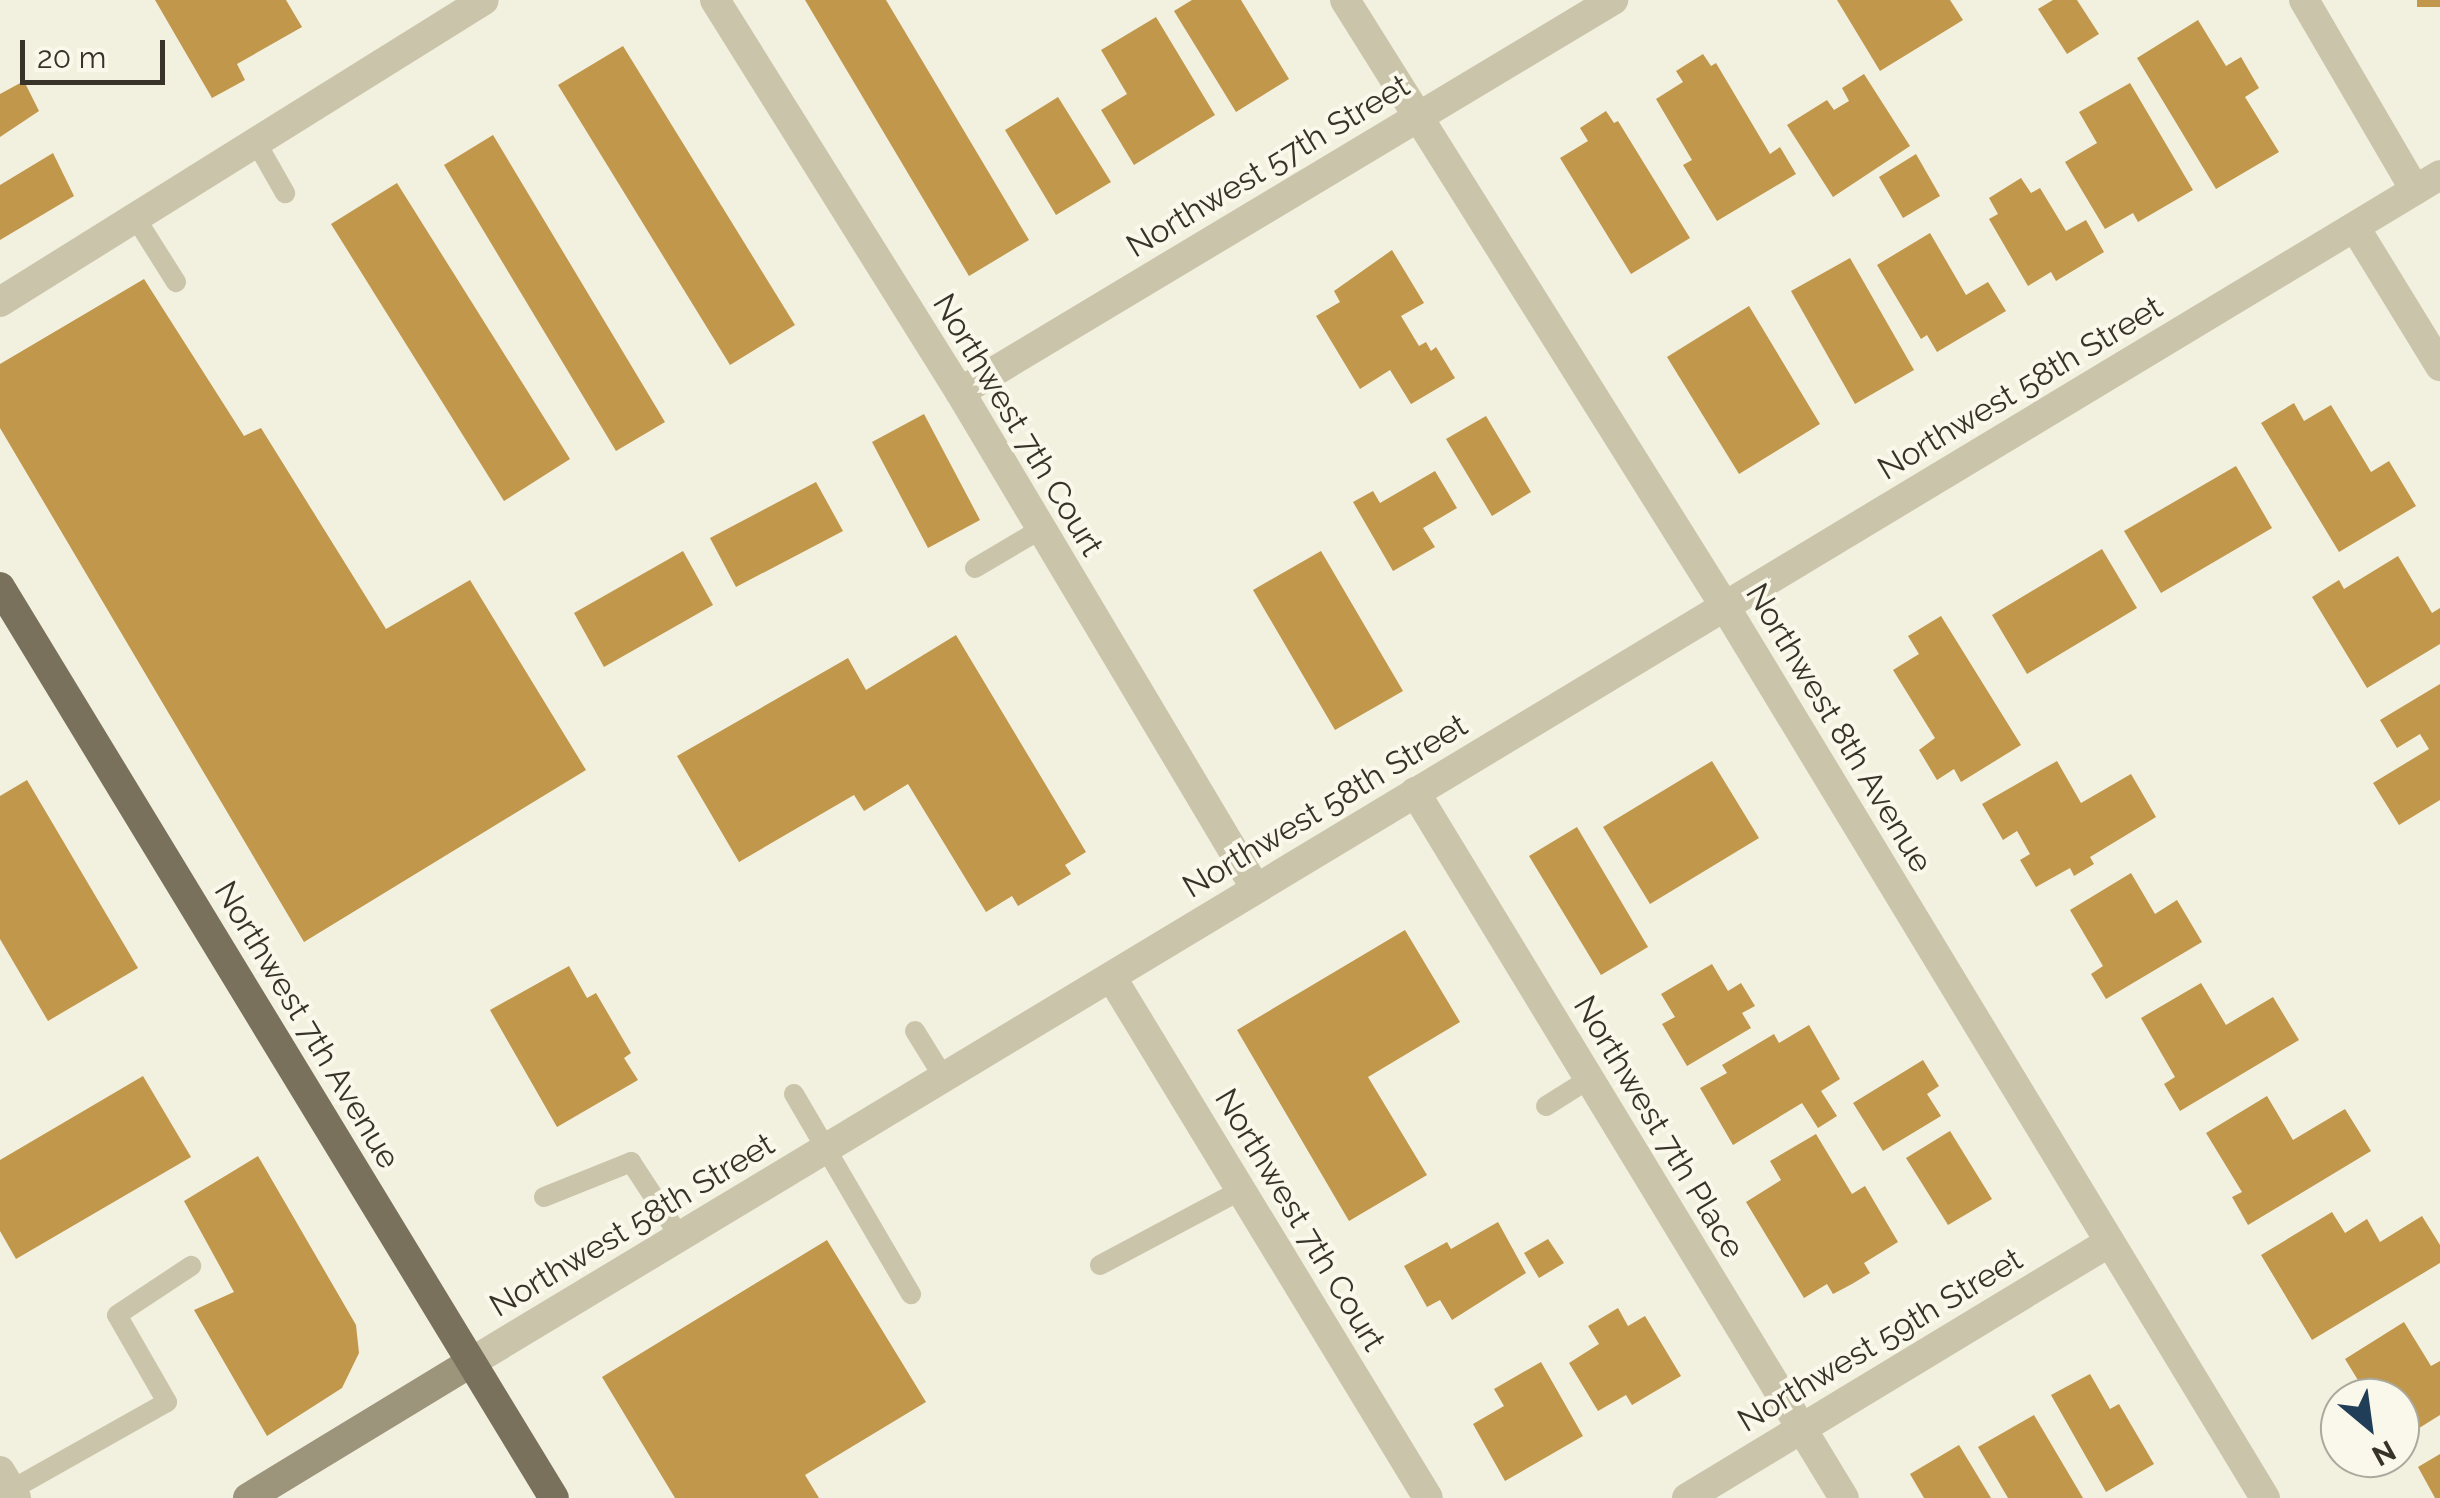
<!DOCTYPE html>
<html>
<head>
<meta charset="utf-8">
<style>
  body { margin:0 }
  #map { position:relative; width:2440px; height:1498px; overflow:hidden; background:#f2f0de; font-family:Raleway,sans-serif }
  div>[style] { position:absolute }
  .building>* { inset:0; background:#c1974c }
  .lane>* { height:20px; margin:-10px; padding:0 10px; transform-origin:10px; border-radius:10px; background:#cac5aa }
  .street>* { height:30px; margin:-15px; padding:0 15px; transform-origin:15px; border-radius:15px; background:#cac5aa }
  .secondary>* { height:30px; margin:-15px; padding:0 15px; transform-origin:15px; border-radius:15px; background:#9d957b }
  .primary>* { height:30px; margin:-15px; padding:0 15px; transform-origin:15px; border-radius:15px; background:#79715b }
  span { translate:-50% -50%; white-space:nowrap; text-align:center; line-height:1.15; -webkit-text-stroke:8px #f9f8ea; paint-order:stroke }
  .street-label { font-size:32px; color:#373329 }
  .north { position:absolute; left:2320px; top:1378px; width:100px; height:100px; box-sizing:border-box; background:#f9f8ea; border:2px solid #aba99d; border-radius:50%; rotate:151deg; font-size:28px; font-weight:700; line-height:40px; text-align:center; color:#373329 }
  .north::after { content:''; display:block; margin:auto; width:35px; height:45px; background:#203e57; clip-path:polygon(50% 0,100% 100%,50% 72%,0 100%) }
  .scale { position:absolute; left:20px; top:40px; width:145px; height:45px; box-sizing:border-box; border:5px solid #373329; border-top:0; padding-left:12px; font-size:30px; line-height:35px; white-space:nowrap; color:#373329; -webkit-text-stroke:8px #f9f8ea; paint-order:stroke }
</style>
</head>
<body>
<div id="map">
  <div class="building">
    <i style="clip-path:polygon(155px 0,286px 0,302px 27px,237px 64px,245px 80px,212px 98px)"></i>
    <i style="clip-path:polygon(805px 0,886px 0,1029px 240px,969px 276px)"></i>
    <i style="clip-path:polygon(1192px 0,1241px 0,1289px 79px,1236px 112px,1174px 11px)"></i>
    <i style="clip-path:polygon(1837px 0,1950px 0,1963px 20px,1880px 71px)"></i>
    <i style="clip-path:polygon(2053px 0,2077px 0,2099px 34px,2067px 54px,2038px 9px)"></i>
    <i style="clip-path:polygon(2417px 0,2440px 0,2440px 7px,2417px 7px)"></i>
    <i style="clip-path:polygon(1156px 17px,1215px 115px,1134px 165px,1101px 110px,1127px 94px,1101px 50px)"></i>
    <i style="clip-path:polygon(2198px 20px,2226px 66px,2241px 57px,2259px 88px,2245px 97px,2279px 152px,2216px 189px,2137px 58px)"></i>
    <i style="clip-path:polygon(623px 46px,795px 325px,730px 365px,558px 85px)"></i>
    <i style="clip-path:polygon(1703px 54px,1711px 66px,1716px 63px,1770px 154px,1780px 147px,1796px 174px,1717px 221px,1683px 165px,1692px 160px,1656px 99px,1683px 82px,1676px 71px)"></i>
    <i style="clip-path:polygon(1864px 74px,1910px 146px,1833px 197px,1787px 125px,1827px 100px,1834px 110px,1849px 101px,1842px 88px)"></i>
    <i style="clip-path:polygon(24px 81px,39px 111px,0 137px,0 94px)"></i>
    <i style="clip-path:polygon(2130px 83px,2193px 190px,2138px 222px,2133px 213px,2105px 229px,2065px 162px,2097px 143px,2079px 112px)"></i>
    <i style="clip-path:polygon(1058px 97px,1111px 182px,1056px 215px,1005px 130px)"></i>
    <i style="clip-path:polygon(1606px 111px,1614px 123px,1618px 121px,1690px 238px,1631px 274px,1560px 158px,1588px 141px,1580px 128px)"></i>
    <i style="clip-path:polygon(493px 135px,665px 422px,616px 451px,444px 165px)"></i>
    <i style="clip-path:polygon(53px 153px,74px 196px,0 240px,0 185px)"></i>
    <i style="clip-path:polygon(1916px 154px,1940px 196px,1903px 218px,1879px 177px)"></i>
    <i style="clip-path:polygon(2021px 178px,2031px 193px,2040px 188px,2066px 231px,2086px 220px,2104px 252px,2056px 281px,2051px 272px,2028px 286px,1989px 219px,1998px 214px,1989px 198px)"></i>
    <i style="clip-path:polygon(397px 183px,570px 459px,504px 501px,331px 224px)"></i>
    <i style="clip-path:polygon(1930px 233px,1966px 295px,1988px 282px,2006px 311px,1937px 352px,1927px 335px,1921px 339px,1877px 265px)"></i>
    <i style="clip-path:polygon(1392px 250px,1424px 303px,1401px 316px,1419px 346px,1426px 342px,1431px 351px,1436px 347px,1455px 378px,1411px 404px,1390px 370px,1360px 389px,1316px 316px,1340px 302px,1334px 291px)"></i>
    <i style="clip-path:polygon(1850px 258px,1914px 370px,1855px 404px,1791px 291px)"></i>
    <i style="clip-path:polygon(144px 279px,244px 436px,261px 428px,386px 629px,470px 580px,586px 770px,304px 942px,0 428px,0 364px)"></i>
    <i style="clip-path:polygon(1749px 306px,1820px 424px,1739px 474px,1667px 357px)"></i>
    <i style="clip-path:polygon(2294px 403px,2304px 421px,2331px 405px,2371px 472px,2389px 461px,2416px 506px,2339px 552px,2261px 423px)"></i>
    <i style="clip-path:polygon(924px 414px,980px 520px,928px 548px,872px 442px)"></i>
    <i style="clip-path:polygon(1486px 416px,1531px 492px,1492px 516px,1446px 439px)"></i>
    <i style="clip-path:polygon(2236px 466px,2272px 528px,2161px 593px,2124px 531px)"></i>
    <i style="clip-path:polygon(1435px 471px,1457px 508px,1423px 528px,1435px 547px,1393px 571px,1353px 502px,1373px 491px,1380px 503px)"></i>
    <i style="clip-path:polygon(816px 482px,843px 531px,736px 587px,710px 538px)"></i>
    <i style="clip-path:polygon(2102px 549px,2137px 608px,2027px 674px,1992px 615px)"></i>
    <i style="clip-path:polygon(683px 551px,713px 605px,604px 667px,574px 613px)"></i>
    <i style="clip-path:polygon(1321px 551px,1403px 691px,1335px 730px,1253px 590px)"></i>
    <i style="clip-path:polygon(2398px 556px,2432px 613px,2440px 608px,2440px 644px,2367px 688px,2312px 597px,2339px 580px,2344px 589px)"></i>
    <i style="clip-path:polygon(1941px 616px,2021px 745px,1961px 782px,1954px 769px,1937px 780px,1919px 750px,1935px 738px,1893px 670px,1919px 654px,1908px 636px)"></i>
    <i style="clip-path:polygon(956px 635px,1086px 852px,1065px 865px,1071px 874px,1018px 906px,1012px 896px,986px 912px,908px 784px,864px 811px,854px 795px,739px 862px,677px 756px,848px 658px,866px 690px)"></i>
    <i style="clip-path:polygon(2440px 684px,2440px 800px,2399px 825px,2373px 783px,2429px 749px,2420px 734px,2397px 748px,2380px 720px)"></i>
    <i style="clip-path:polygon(1712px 761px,1759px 838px,1650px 904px,1603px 827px)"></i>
    <i style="clip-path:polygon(2057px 761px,2081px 803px,2131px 774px,2156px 817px,2090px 857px,2094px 864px,2074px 876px,2070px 868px,2036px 887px,2020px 860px,2030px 854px,2017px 831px,2003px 840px,1982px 804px)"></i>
    <i style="clip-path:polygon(27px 780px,138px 968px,48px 1021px,0 939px,0 796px)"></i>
    <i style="clip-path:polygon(1577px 827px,1648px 947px,1601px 975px,1529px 856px)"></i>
    <i style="clip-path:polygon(2131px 873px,2155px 914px,2177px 900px,2202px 942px,2106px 999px,2091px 974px,2103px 966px,2070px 910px)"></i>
    <i style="clip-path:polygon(1405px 930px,1460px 1022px,1368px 1077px,1427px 1175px,1349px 1221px,1237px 1030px)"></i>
    <i style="clip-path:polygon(1712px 964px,1728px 991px,1741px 983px,1755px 1006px,1742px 1013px,1751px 1028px,1687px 1066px,1662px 1024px,1675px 1017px,1661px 994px)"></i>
    <i style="clip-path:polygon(569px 966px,587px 998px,596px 993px,631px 1053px,624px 1058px,638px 1080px,557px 1127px,490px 1010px)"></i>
    <i style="clip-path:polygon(2201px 983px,2226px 1025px,2273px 997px,2299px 1040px,2180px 1111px,2164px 1084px,2175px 1077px,2141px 1018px)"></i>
    <i style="clip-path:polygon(1809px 1025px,1840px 1079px,1821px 1091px,1837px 1116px,1818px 1128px,1802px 1103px,1733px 1145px,1700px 1088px,1727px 1073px,1722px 1065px,1774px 1034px,1779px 1043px)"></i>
    <i style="clip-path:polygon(1923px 1060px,1939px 1086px,1927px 1094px,1941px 1116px,1883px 1151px,1853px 1103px)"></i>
    <i style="clip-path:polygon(143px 1076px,191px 1157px,16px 1259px,0 1231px,0 1160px)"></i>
    <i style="clip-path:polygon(2267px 1096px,2293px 1140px,2345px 1109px,2371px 1151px,2248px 1225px,2232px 1197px,2242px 1192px,2206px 1133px)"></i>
    <i style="clip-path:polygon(1950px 1131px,1992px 1199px,1948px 1225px,1906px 1158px)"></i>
    <i style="clip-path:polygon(1816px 1134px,1852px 1194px,1865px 1186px,1898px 1242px,1864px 1263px,1870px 1273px,1852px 1284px,1833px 1294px,1827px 1284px,1804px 1298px,1746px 1202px,1781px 1180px,1770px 1161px)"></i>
    <i style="clip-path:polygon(258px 1156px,356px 1325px,359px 1353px,342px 1388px,267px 1436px,194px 1310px,234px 1292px,184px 1201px)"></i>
    <i style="clip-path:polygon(2332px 1212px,2345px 1233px,2367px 1219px,2380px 1242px,2422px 1216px,2440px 1245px,2440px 1263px,2312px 1340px,2261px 1255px)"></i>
    <i style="clip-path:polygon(1498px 1222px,1526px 1273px,1452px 1320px,1440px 1300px,1427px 1307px,1404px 1266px,1447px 1242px,1451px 1249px)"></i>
    <i style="clip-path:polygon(1548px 1239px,1564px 1263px,1539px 1278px,1524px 1253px)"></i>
    <i style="clip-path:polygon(827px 1240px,926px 1402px,805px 1475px,819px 1498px,675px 1498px,602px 1377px)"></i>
    <i style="clip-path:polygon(1618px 1308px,1628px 1326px,1645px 1316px,1681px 1376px,1632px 1405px,1626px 1395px,1598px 1411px,1569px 1363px,1599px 1344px,1588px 1326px)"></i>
    <i style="clip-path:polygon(2404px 1322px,2431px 1366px,2440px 1361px,2440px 1415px,2400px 1440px,2400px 1398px,2369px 1398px,2345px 1359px)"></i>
    <i style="clip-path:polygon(1541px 1362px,1583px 1436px,1505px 1481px,1473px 1424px,1504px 1406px,1494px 1389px)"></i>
    <i style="clip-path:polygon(2090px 1374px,2110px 1409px,2119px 1404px,2154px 1464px,2106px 1492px,2051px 1395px)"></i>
    <i style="clip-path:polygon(2034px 1415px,2083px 1498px,2008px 1498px,1978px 1447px)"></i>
    <i style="clip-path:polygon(1959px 1445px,1991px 1498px,1924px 1498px,1910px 1474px)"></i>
    <i style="clip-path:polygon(2440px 1454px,2440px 1498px,2435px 1498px,2418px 1467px)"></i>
  </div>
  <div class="lane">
    <i style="left:256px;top:142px;width:59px;rotate:60.4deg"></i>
    <i style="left:135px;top:217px;width:77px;rotate:57.8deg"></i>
    <i style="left:975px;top:568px;width:77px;rotate:-30.6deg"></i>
    <i style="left:915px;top:1031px;width:55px;rotate:58.3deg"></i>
    <i style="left:794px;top:1094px;width:232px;rotate:59.7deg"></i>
    <i style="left:1546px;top:1106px;width:51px;rotate:-32.1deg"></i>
    <i style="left:544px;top:1197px;width:94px;rotate:-21.9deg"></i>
    <i style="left:631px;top:1162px;width:90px;rotate:56.8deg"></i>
    <i style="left:1100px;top:1265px;width:160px;rotate:-28deg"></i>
    <i style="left:11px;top:1490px;width:179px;rotate:-29.4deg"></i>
    <i style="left:167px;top:1402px;width:100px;rotate:-119.9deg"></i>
    <i style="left:117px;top:1315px;width:89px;rotate:-33.5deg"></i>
  </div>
  <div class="street">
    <i style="left:715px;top:0;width:462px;rotate:58deg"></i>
    <i style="left:960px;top:392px;width:578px;rotate:59.22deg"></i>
    <i style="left:1345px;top:0;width:714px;rotate:57.94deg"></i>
    <i style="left:1724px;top:605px;width:1044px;rotate:58.79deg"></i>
    <i style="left:2304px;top:0;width:220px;rotate:59.7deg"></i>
    <i style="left:2356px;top:229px;width:161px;rotate:58.5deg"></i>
    <i style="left:0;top:302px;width:570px;rotate:-31.96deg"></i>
    <i style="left:960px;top:392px;width:762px;rotate:-30.98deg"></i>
    <i style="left:1415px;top:792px;width:826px;rotate:58.72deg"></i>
    <i style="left:1112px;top:978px;width:608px;rotate:58.71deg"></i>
    <i style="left:470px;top:1363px;width:2300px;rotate:-31.09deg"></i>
    <i style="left:0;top:1471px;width:31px;rotate:59deg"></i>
    <i style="left:1687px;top:1498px;width:494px;rotate:-31.2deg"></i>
  </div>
  <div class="secondary">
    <i style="left:248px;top:1498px;width:260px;rotate:-31.3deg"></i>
  </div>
  <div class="primary">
    <i style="left:0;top:587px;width:1066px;rotate:58.7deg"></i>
  </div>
  <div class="street-label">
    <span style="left:1268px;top:166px;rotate:-31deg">Northwest 57th Street</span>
    <span style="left:2020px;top:388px;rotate:-31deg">Northwest 58th Street</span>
    <span style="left:1018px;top:425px;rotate:59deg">Northwest 7th Court</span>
    <span style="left:1839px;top:728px;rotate:59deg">Northwest 8th Avenue</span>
    <span style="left:1325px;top:806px;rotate:-31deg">Northwest 58th Street</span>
    <span style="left:307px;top:1025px;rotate:59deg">Northwest 7th Avenue</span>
    <span style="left:1659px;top:1127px;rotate:59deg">Northwest 7th Place</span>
    <span style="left:1300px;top:1220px;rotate:59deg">Northwest 7th Court</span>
    <span style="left:632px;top:1225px;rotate:-31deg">Northwest 58th Street</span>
    <span style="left:1880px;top:1340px;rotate:-31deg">Northwest 59th Street</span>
  </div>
  <div class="north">N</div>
  <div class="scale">20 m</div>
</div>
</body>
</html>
